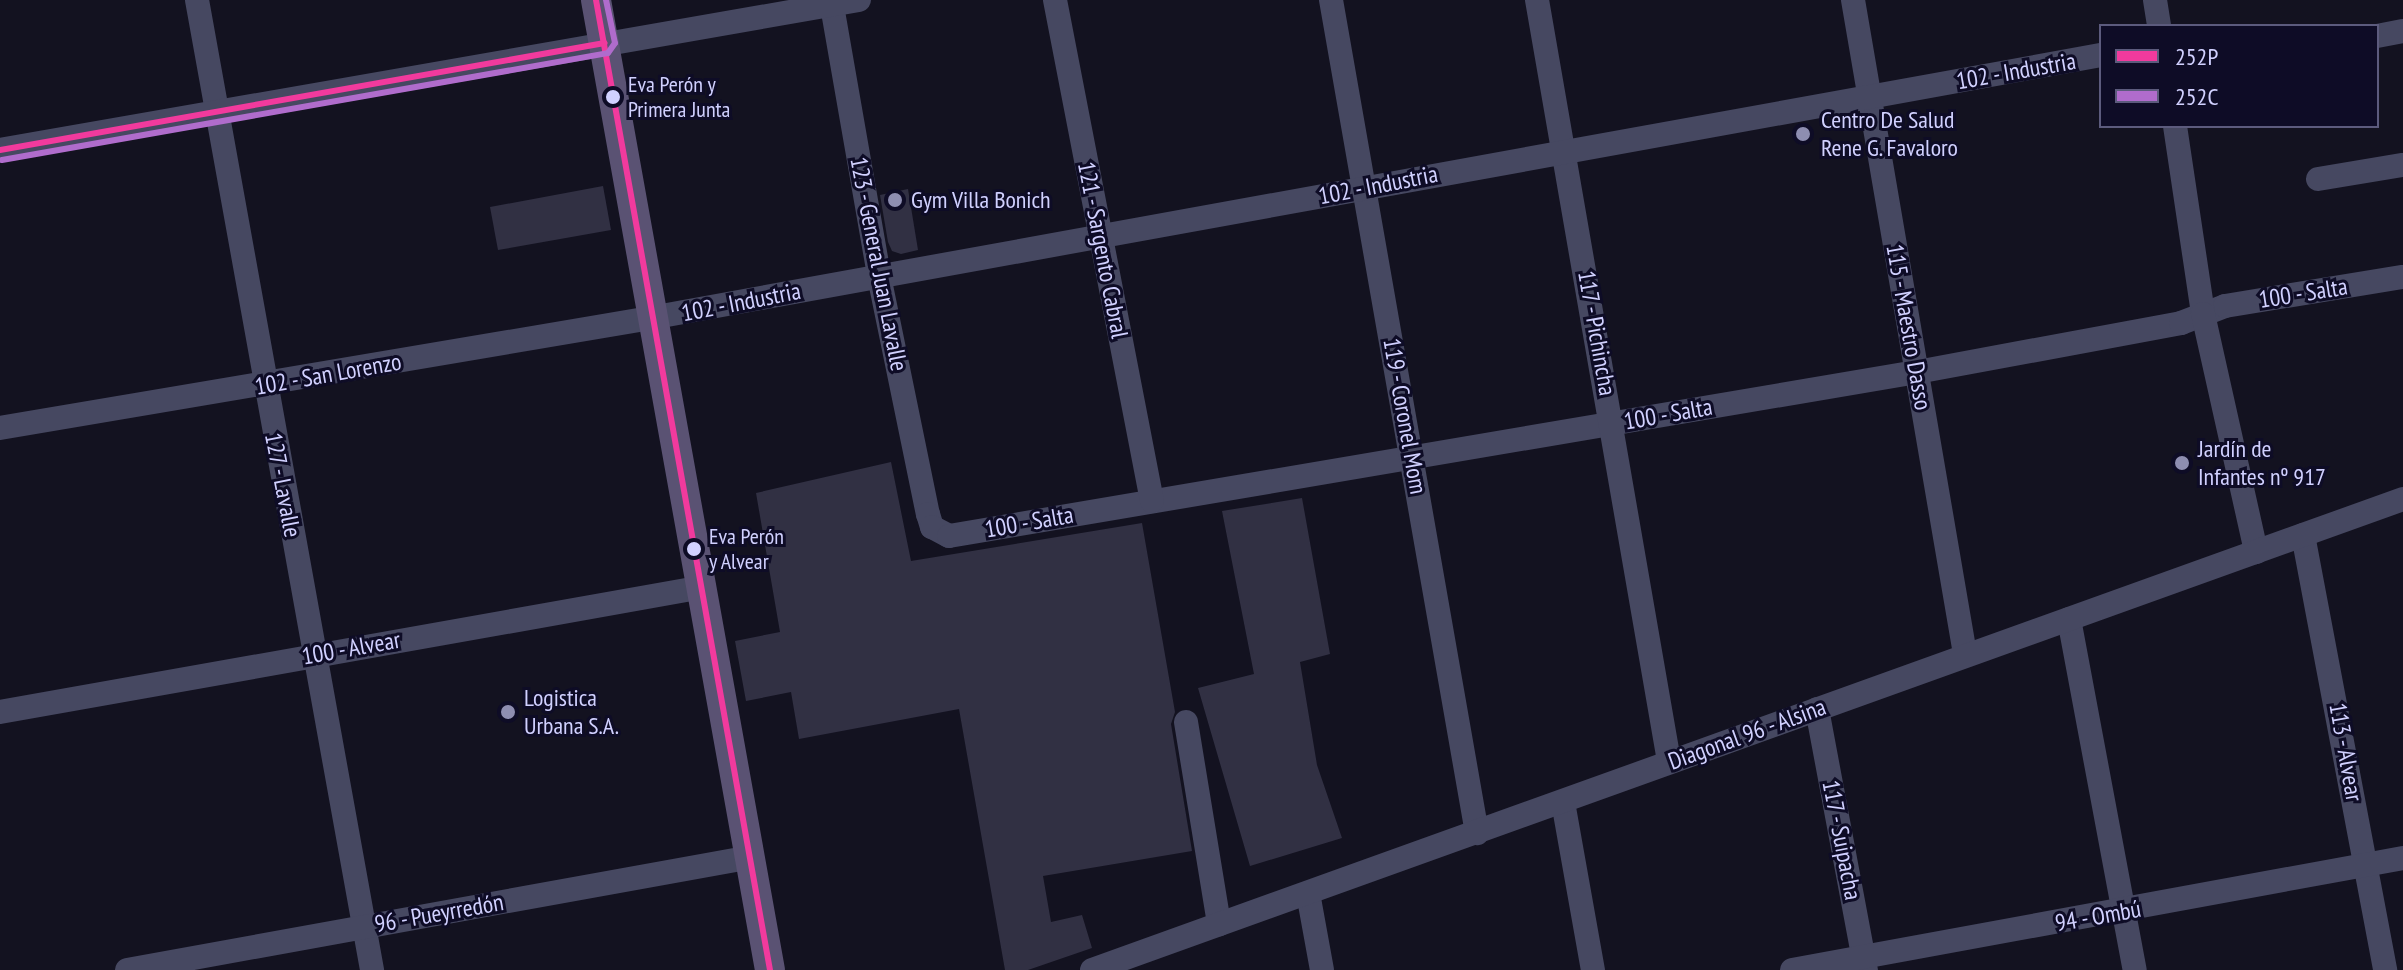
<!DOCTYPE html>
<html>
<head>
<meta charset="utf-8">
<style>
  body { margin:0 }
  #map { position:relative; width:2403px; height:970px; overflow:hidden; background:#131220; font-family:"PT Sans Narrow",sans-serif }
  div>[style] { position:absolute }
  .building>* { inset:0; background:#313043 }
  .minor>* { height:24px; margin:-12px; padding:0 12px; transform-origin:12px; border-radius:12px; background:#464861 }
  .major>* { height:30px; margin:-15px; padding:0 15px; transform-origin:15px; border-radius:15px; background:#5a5273 }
  .bus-1>* { height:6px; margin:-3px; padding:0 3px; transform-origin:3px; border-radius:3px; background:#f13a9d }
  .bus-2>* { height:6px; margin:-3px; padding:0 3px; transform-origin:3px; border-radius:3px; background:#b06ccc }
  .dots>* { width:22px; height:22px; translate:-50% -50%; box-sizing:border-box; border:4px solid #0e0c26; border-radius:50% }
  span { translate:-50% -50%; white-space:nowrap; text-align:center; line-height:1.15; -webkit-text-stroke:6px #0e0c26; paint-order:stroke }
  .bus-label { font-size:22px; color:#d1d1ff }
  .left { translate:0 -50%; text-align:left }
  .street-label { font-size:24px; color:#d1d1ff }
  .poi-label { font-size:24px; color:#d1d1ff }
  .legend { position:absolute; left:2099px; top:24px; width:280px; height:104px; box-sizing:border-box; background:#0e0c26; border:2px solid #5c5b7d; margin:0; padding:10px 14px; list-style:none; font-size:24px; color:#d1d1ff }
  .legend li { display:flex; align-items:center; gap:16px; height:40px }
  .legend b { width:40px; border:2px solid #5c5b7d }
</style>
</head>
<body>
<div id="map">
  <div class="building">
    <i style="clip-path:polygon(603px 186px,611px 230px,498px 250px,490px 207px)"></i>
    <i style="clip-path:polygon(908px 189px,918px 250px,901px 254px,892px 251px,888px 242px,880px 195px)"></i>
    <i style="clip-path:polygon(891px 462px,911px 561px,1142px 523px,1175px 712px,1171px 724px,1192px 851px,1043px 876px,1051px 922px,1082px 915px,1092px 948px,1028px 970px,1005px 970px,959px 709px,799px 739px,791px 692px,746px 701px,735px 641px,780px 632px,756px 493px)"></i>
    <i style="clip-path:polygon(1302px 498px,1330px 654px,1300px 662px,1317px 765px,1342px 838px,1250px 866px,1198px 688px,1254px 674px,1222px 511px)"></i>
  </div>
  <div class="minor">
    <i style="left:197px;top:0;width:986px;rotate:79.77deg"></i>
    <i style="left:831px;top:0;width:280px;rotate:80.1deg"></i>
    <i style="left:879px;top:276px;width:243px;rotate:78.4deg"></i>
    <i style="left:928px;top:514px;width:14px;rotate:73deg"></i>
    <i style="left:932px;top:527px;width:19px;rotate:28deg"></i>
    <i style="left:949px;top:536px;width:982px;rotate:-9.62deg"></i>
    <i style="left:1917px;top:372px;width:269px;rotate:-10.5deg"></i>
    <i style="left:2181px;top:323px;width:47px;rotate:-21.1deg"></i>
    <i style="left:2225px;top:306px;width:180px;rotate:-9.3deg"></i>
    <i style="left:1055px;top:0;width:510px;rotate:79.04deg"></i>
    <i style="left:1331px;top:0;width:846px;rotate:80.06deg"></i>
    <i style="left:1537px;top:0;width:772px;rotate:80.16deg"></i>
    <i style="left:1853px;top:0;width:664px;rotate:80.28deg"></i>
    <i style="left:2155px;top:0;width:26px;rotate:81deg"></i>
    <i style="left:2377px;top:36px;width:26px;rotate:-11deg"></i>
    <i style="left:2175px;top:126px;width:190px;rotate:81.5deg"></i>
    <i style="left:2203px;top:314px;width:244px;rotate:77.4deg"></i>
    <i style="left:0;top:150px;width:872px;rotate:-9.91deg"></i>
    <i style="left:2318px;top:179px;width:86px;rotate:-9.4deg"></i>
    <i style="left:0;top:428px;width:665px;rotate:-9.6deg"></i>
    <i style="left:656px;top:317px;width:1469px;rotate:-10.28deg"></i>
    <i style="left:2303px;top:535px;width:443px;rotate:79.3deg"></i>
    <i style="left:2069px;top:619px;width:357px;rotate:79.4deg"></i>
    <i style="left:1817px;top:709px;width:266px;rotate:79.4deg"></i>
    <i style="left:0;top:712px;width:714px;rotate:-10.08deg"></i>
    <i style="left:1186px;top:722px;width:205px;rotate:80.7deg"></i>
    <i style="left:1563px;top:802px;width:171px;rotate:79.9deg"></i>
    <i style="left:1308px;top:893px;width:78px;rotate:79.7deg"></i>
    <i style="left:127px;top:970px;width:634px;rotate:-10.26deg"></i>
    <i style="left:1092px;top:970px;width:1393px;rotate:-19.76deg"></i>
    <i style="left:1792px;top:970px;width:621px;rotate:-10.39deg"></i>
  </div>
  <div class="major">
    <i style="left:596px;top:0;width:985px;rotate:79.83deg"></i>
  </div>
  <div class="bus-1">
    <i style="left:596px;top:0;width:985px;rotate:79.83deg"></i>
    <i style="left:0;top:150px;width:614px;rotate:-10.03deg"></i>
  </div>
  <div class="bus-2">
    <i style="left:2px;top:160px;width:615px;rotate:-10.01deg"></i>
    <i style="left:608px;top:53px;width:12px;rotate:-55deg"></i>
    <i style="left:615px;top:43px;width:44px;rotate:-101.8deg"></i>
  </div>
  <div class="dots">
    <i style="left:613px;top:97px;background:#d1d1ff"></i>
    <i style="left:1803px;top:134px;background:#8e8eb1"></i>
    <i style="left:895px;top:200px;background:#8e8eb1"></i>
    <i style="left:2182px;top:463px;background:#8e8eb1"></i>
    <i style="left:694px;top:549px;background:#d1d1ff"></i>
    <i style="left:508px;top:712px;background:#8e8eb1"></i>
  </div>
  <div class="bus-label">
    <span class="left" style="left:628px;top:97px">Eva Perón y<br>Primera Junta</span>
    <span class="left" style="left:709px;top:549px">Eva Perón<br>y Alvear</span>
  </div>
  <div class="street-label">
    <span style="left:2016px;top:71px;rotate:-10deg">102 - Industria</span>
    <span style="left:1378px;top:185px;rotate:-11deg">102 - Industria</span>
    <span style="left:1103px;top:250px;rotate:79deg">121 - Sargento Cabral</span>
    <span style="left:879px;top:264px;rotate:79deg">123 - General Juan Lavalle</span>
    <span style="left:2303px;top:293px;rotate:-9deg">100 - Salta</span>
    <span style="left:741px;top:302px;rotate:-11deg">102 - Industria</span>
    <span style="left:1909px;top:327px;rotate:80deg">115 - Maestro Dasso</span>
    <span style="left:1597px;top:333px;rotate:80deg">117 - Pichincha</span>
    <span style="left:328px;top:374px;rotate:-10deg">102 - San Lorenzo</span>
    <span style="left:1668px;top:414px;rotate:-10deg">100 - Salta</span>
    <span style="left:1405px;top:416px;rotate:80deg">119 - Coronel Mom</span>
    <span style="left:283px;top:485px;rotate:79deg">127 - Lavalle</span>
    <span style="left:1029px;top:522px;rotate:-10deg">100 - Salta</span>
    <span style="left:351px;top:648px;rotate:-10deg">100 - Alvear</span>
    <span style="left:1747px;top:734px;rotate:-20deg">Diagonal 96 - Alsina</span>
    <span style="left:2346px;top:752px;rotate:80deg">113 - Alvear</span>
    <span style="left:1842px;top:840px;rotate:79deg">117 - Suipacha</span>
    <span style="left:439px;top:913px;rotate:-10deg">96 - Pueyrredón</span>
    <span style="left:2098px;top:916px;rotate:-10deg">94 - Ombú</span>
  </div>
  <div class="poi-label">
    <span class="left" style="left:1821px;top:134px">Centro De Salud<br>Rene G. Favaloro</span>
    <span class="left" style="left:911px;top:200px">Gym Villa Bonich</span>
    <span class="left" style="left:2198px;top:463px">Jardín de<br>Infantes nº 917</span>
    <span class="left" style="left:524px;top:712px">Logistica<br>Urbana S.A.</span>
  </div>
  <ul class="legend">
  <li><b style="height:10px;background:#f13a9d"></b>252P</li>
  <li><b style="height:10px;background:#b06ccc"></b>252C</li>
  </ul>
</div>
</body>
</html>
